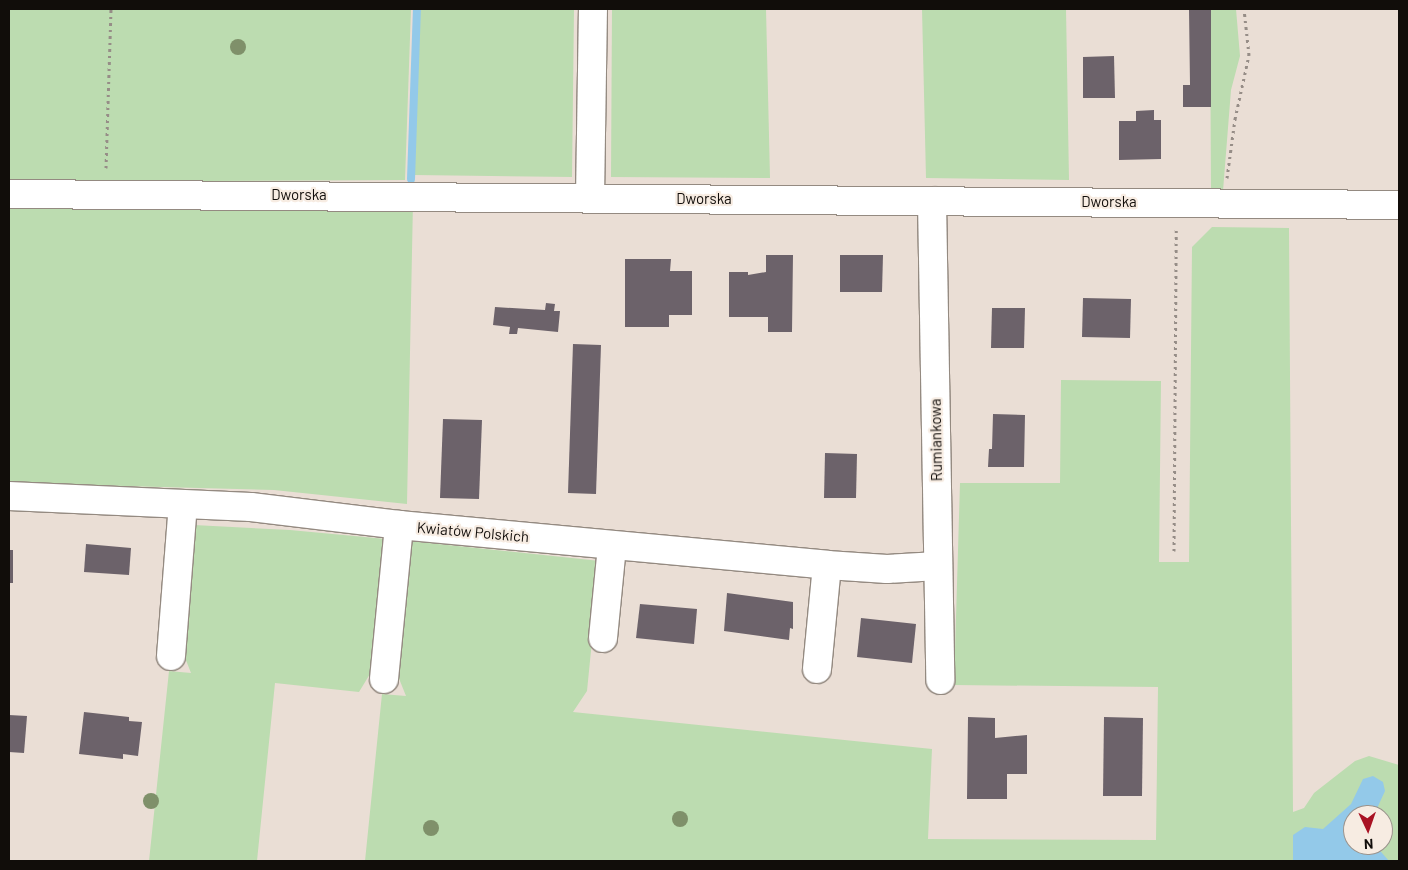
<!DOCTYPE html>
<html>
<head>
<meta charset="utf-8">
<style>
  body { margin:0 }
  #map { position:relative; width:1408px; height:870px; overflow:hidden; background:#eaded5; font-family:Barlow,sans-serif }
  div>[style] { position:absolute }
  .green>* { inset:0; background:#bcdcb0 }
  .water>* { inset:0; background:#93c9e9 }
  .stream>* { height:8px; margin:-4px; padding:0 4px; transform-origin:4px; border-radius:4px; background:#93c9e9 }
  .building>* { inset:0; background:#6c626a }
  .path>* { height:3px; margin-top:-1.5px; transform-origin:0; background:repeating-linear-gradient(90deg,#968d87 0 2.5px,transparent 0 6.5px) }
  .roads { filter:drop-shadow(1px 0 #948a81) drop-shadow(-1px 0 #948a81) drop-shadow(0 1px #948a81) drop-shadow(0 -1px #948a81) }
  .minor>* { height:28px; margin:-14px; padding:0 14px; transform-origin:14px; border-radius:14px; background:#fff }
  .trees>* { width:16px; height:16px; margin:-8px; border-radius:50%; background:#7f906a }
  span { translate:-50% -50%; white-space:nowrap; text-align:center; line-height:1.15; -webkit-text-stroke:4.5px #f7ece2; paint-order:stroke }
  .street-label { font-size:15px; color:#110d0a }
  .frame { position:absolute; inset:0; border:10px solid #110d0a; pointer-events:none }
  .north { position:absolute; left:1343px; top:805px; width:50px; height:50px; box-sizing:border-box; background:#f7ece2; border:1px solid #9b938c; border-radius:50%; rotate:177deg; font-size:14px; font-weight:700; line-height:20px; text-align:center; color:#110d0a }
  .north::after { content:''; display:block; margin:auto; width:18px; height:22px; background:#a91223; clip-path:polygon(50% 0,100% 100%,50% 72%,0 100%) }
</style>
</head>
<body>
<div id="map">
  <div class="green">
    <i style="clip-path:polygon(9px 9px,411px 9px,405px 180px,9px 182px)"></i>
    <i style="clip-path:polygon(420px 9px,574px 9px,572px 177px,414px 175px)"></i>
    <i style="clip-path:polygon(612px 9px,766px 9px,770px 178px,611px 177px)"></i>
    <i style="clip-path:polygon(922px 9px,1066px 9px,1069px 180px,926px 178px)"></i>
    <i style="clip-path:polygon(1210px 9px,1236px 9px,1240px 56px,1231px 90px,1223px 191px,1211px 191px)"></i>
    <i style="clip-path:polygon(9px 202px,413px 202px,407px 504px,274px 490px,9px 483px)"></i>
    <i style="clip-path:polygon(evenodd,1212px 227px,1289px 228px,1293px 812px,1304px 808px,1314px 793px,1355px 761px,1369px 756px,1399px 765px,1399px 861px,365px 861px,382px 694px,406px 696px,396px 671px,409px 541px,600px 561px,587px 691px,573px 712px,932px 749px,928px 839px,1156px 840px,1158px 687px,954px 685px,960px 483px,1060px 483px,1061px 380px,1161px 381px,1159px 562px,1189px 562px,1192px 247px,1212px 227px,1353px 815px,1383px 815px,1383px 845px,1353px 845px,1353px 815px)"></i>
    <i style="clip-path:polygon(194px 525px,290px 530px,386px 539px,373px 669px,359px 692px,275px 683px,257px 861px,149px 861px,169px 671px,191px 673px,182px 650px)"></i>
  </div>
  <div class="water">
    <i style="clip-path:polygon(1373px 776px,1383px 782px,1385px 791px,1374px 815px,1353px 815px,1353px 845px,1375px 845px,1389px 861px,1293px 861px,1293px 835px,1305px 827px,1323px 829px,1351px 804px,1363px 779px)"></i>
  </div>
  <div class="stream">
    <i style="left:411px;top:179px;width:170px;rotate:-88deg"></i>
  </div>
  <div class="building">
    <i style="clip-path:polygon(1189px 9px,1211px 9px,1211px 107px,1183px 107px,1183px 85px,1190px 85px)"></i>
    <i style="clip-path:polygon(1114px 56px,1115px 98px,1083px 98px,1083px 57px)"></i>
    <i style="clip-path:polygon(1154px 110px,1154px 120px,1161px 120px,1161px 159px,1119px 160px,1119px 121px,1136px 121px,1136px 111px)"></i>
    <i style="clip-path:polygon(766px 255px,793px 255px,792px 332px,768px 332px,768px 317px,729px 317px,729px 272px,748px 272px,748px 275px,766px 272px)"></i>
    <i style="clip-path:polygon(840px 255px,883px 255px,882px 292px,840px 292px)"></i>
    <i style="clip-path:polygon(625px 259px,671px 259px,670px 271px,692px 271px,692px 315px,669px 315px,669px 327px,625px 327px)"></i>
    <i style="clip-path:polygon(1083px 298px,1131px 299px,1130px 338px,1082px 337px)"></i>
    <i style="clip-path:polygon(546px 303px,555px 304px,554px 311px,560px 311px,558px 332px,518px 328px,517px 334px,509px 334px,510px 327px,493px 325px,495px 307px,545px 310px)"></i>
    <i style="clip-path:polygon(992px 308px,1025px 308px,1024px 348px,991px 348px)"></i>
    <i style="clip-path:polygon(573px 344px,601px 345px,596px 494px,568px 493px)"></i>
    <i style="clip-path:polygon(993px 414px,1025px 415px,1024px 467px,988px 467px,989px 449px,992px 449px)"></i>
    <i style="clip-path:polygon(443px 419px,482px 420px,479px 499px,440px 498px)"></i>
    <i style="clip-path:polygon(825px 453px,857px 454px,856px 498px,824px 498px)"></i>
    <i style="clip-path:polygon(86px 544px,131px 548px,129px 575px,84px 572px)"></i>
    <i style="clip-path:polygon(9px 550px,13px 550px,13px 583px,9px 583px)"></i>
    <i style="clip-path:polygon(727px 593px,793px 602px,793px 629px,790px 628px,789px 640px,724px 631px)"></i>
    <i style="clip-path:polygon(640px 604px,697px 609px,694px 644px,636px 638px)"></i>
    <i style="clip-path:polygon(861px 618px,916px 624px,912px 663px,857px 657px)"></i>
    <i style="clip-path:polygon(84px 712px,129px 717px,129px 721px,142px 722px,138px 756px,123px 754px,123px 759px,79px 754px)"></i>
    <i style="clip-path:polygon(9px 715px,27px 716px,24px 753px,9px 752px)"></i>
    <i style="clip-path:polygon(968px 717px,995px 718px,995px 738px,1027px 735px,1027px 774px,1007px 774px,1007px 799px,967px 799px)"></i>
    <i style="clip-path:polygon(1104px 717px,1143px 718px,1142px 796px,1103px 796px)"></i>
  </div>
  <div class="path">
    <i style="left:106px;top:168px;width:159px;rotate:-88.2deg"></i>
    <i style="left:1227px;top:178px;width:60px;rotate:-82.3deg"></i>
    <i style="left:1235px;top:119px;width:66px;rotate:-77.7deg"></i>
    <i style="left:1249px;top:55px;width:46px;rotate:-96.2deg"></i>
    <i style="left:1174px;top:551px;width:322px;rotate:-89.6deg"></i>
  </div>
  <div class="roads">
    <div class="minor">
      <i style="left:9px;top:194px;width:1390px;rotate:0.45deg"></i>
      <i style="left:590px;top:198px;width:189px;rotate:-89.1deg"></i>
      <i style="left:932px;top:201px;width:479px;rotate:89deg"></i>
      <i style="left:9px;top:496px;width:242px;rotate:2.6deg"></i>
      <i style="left:251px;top:507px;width:149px;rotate:6.9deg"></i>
      <i style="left:399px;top:525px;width:430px;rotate:5.3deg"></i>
      <i style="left:827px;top:565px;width:60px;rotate:3.8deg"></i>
      <i style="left:887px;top:569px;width:51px;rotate:-3.4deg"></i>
      <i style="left:603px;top:638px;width:92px;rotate:-84.4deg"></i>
      <i style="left:171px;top:656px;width:151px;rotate:-85.5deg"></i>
      <i style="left:817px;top:669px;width:104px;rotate:-84.5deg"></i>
      <i style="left:384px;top:679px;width:155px;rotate:-84.4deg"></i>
    </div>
  </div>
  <div class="trees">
    <i style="left:238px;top:47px"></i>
    <i style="left:151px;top:801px"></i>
    <i style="left:680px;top:819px"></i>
    <i style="left:431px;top:828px"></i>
  </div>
  <div class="street-label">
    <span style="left:299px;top:195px">Dworska</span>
    <span style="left:704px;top:199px">Dworska</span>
    <span style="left:1109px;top:202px">Dworska</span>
    <span style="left:936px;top:440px;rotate:-91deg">Rumiankowa</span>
    <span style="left:473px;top:532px;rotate:5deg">Kwiatów Polskich</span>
  </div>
  <div class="frame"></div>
  <div class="north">N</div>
</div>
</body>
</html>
